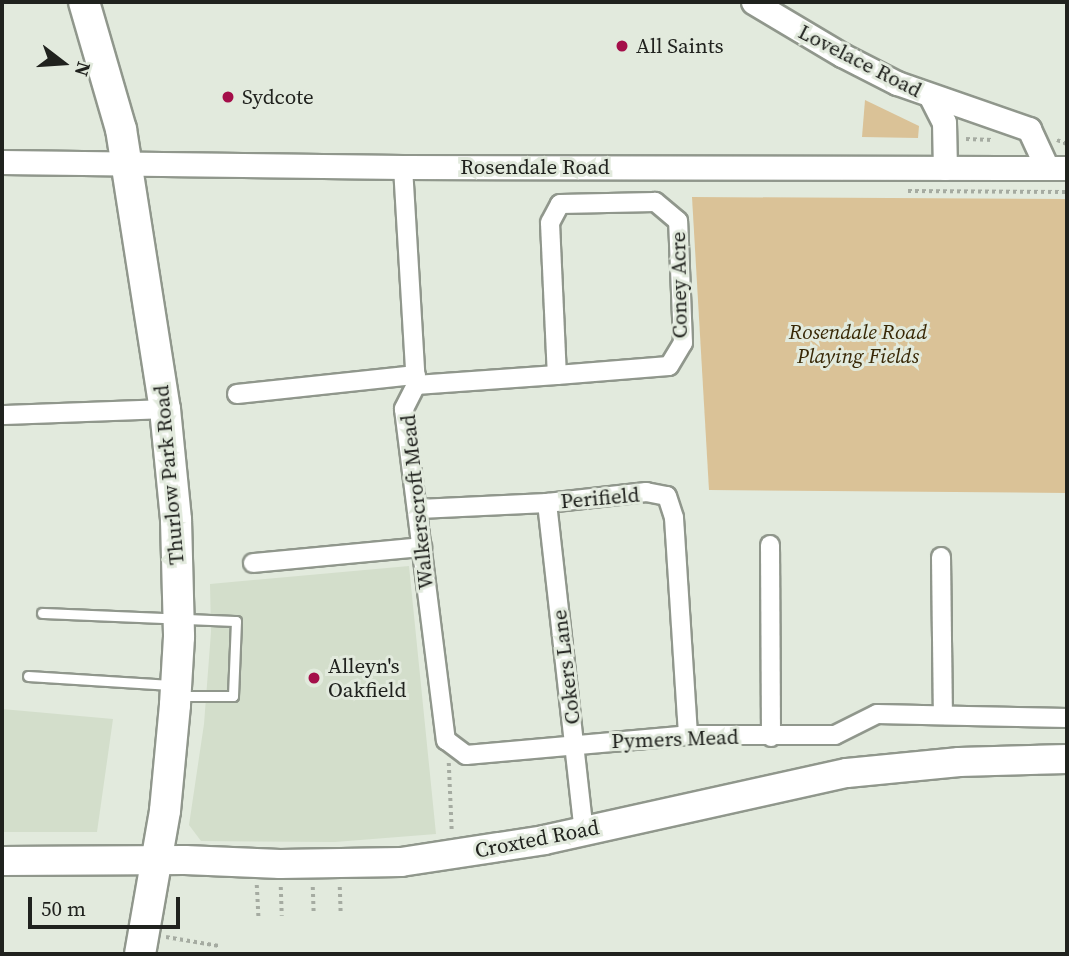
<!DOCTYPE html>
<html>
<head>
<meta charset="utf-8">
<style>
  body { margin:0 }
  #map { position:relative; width:1069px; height:956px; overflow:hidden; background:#e2eadd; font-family:"Source Serif 4",serif }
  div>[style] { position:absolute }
  .built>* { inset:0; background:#d3decb }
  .green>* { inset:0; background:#dac297 }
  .path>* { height:3.5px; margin-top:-1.75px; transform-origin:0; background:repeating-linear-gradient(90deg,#a5aba1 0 3.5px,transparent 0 7px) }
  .roads { filter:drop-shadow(2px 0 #90978c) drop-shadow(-2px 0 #90978c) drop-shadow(0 2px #90978c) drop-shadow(0 -2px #90978c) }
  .service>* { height:9px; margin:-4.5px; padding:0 4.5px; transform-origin:4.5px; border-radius:4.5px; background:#fff }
  .minor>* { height:18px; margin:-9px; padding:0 9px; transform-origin:9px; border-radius:9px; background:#fff }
  .tertiary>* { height:23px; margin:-11.5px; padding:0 11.5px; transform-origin:11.5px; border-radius:11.5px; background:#fff }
  .primary>* { height:28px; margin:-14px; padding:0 14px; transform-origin:14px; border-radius:14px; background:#fff }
  .trunk>* { height:30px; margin:-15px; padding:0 15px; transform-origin:15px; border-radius:15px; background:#fff }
  .dots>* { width:19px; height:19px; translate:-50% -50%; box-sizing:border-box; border:4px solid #e2eadd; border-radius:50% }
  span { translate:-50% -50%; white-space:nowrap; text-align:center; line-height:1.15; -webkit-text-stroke:6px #e2eadd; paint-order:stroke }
  .poi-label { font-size:21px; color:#20221e }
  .left { translate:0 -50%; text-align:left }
  .street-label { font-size:21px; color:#20221e }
  .park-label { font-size:21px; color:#372705; font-style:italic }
  .frame { position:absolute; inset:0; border:4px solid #20221e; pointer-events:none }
  .north { position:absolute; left:28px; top:28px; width:70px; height:70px; -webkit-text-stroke:5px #e2eadd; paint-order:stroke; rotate:107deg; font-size:19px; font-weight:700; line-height:28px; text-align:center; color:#20221e }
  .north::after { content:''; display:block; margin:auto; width:24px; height:32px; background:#20221e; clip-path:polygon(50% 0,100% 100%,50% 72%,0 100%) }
  .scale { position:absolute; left:28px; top:897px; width:152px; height:32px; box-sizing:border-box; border:4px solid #20221e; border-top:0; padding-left:9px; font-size:21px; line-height:24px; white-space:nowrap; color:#20221e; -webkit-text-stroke:5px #e2eadd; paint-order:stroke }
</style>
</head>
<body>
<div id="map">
  <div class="built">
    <i style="clip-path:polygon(409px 566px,436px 834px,335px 842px,201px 841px,189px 825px,204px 724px,211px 632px,210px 584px)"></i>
    <i style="clip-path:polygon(2px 709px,113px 719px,97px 832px,2px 832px)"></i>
  </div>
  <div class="green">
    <i style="clip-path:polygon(865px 100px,919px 126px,918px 138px,862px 137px)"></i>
    <i style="clip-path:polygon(692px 197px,1067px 199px,1067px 493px,709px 490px)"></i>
  </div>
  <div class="path">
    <i style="left:966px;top:139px;width:27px;rotate:2deg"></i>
    <i style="left:1057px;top:140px;width:11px;rotate:22deg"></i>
    <i style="left:908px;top:191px;width:159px;rotate:0.4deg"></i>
    <i style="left:449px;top:763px;width:69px;rotate:87.5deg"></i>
    <i style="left:257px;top:885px;width:33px;rotate:87deg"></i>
    <i style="left:281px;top:887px;width:29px;rotate:88deg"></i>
    <i style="left:313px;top:887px;width:28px;rotate:88deg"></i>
    <i style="left:340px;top:887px;width:27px;rotate:88deg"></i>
    <i style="left:166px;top:937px;width:54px;rotate:9.6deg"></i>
  </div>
  <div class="roads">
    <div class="service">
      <i style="left:42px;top:613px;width:194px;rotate:2.4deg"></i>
      <i style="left:236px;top:621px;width:75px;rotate:92.3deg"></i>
      <i style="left:233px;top:696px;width:54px;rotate:180deg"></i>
      <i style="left:28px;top:676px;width:143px;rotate:3.6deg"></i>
    </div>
    <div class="minor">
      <i style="left:403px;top:167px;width:218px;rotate:86.6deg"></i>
      <i style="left:416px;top:385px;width:27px;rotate:117deg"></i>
      <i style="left:404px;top:409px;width:334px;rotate:82.8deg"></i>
      <i style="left:446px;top:740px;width:25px;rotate:37deg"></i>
      <i style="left:466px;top:755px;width:223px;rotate:-5.1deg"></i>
      <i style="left:688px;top:735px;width:147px"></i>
      <i style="left:835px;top:735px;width:47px;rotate:-26.6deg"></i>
      <i style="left:877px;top:714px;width:190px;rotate:1.2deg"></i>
      <i style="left:416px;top:385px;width:141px;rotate:-4.1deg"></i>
      <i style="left:557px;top:375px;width:112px;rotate:-4.6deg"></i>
      <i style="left:669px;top:366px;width:27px;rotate:-59deg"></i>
      <i style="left:683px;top:343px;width:122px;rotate:-92.3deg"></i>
      <i style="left:678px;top:221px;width:30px;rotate:-140deg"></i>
      <i style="left:655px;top:202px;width:95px;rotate:178.8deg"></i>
      <i style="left:560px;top:204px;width:21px;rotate:118deg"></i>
      <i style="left:550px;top:223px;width:152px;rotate:87.4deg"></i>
      <i style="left:237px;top:394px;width:180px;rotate:-6.1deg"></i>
      <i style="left:2px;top:415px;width:163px;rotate:-2.1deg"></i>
      <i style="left:547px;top:503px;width:330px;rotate:83.6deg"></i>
      <i style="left:419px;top:509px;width:128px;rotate:-2.7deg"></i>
      <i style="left:547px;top:503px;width:100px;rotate:-6.3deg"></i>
      <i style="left:646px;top:492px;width:21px;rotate:11deg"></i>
      <i style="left:667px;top:496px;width:23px;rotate:72deg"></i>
      <i style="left:674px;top:518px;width:217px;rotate:86.3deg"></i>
      <i style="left:770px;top:545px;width:192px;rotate:89.7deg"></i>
      <i style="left:941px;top:557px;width:158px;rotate:89.3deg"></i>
      <i style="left:253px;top:563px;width:170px;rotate:-5.4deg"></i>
    </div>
    <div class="tertiary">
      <i style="left:753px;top:2px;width:104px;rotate:30.8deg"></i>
      <i style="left:842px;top:55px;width:62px;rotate:27deg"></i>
      <i style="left:897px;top:83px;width:140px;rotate:19.2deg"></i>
      <i style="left:1029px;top:129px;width:43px;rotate:65.2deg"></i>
      <i style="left:931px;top:97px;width:28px;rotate:63deg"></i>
      <i style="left:944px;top:122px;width:46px;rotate:88.8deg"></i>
      <i style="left:2px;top:162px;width:401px;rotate:0.7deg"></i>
      <i style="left:403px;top:167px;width:664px;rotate:0.09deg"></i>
    </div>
    <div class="primary">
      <i style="left:2px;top:861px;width:183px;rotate:-0.3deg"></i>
      <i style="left:185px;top:860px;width:95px;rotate:2.4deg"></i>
      <i style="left:280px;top:864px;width:121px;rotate:-0.9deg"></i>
      <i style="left:401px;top:862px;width:145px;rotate:-8.7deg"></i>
      <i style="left:544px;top:840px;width:310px;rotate:-12.5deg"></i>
      <i style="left:847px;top:773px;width:113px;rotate:-5.6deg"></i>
      <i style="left:959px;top:762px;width:108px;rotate:-1.6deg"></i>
    </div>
    <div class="trunk">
      <i style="left:84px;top:2px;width:132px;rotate:73.8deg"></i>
      <i style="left:121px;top:129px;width:283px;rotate:81.1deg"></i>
      <i style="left:165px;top:409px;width:112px;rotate:84.3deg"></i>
      <i style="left:176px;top:520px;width:117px;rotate:88.5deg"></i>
      <i style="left:179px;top:637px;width:68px;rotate:93.4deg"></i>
      <i style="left:175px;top:705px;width:106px;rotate:95.4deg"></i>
      <i style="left:165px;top:811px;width:145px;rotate:99.9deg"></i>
    </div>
  </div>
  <div class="dots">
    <i style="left:622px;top:46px;background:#a40e49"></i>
    <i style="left:228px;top:97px;background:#a40e49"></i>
    <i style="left:314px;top:678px;background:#a40e49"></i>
  </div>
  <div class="poi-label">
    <span class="left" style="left:636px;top:46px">All Saints</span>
    <span class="left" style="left:242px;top:97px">Sydcote</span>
    <span class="left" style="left:328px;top:678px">Alleyn's<br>Oakfield</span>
  </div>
  <div class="street-label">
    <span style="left:860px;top:61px;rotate:27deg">Lovelace Road</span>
    <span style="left:535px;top:167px">Rosendale Road</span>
    <span style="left:679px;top:285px;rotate:-91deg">Coney Acre</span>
    <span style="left:169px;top:475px;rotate:-95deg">Thurlow Park Road</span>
    <span style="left:600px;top:498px;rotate:-5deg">Perifield</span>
    <span style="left:417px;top:502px;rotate:-96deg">Walkerscroft Mead</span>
    <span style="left:566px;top:667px;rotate:-97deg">Cokers Lane</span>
    <span style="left:675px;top:739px;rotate:-2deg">Pymers Mead</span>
    <span style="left:537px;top:839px;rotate:-11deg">Croxted Road</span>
  </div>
  <div class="park-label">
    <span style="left:858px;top:344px">Rosendale Road<br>Playing Fields</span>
  </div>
  <div class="frame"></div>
  <div class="north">N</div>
  <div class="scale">50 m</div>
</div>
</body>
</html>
